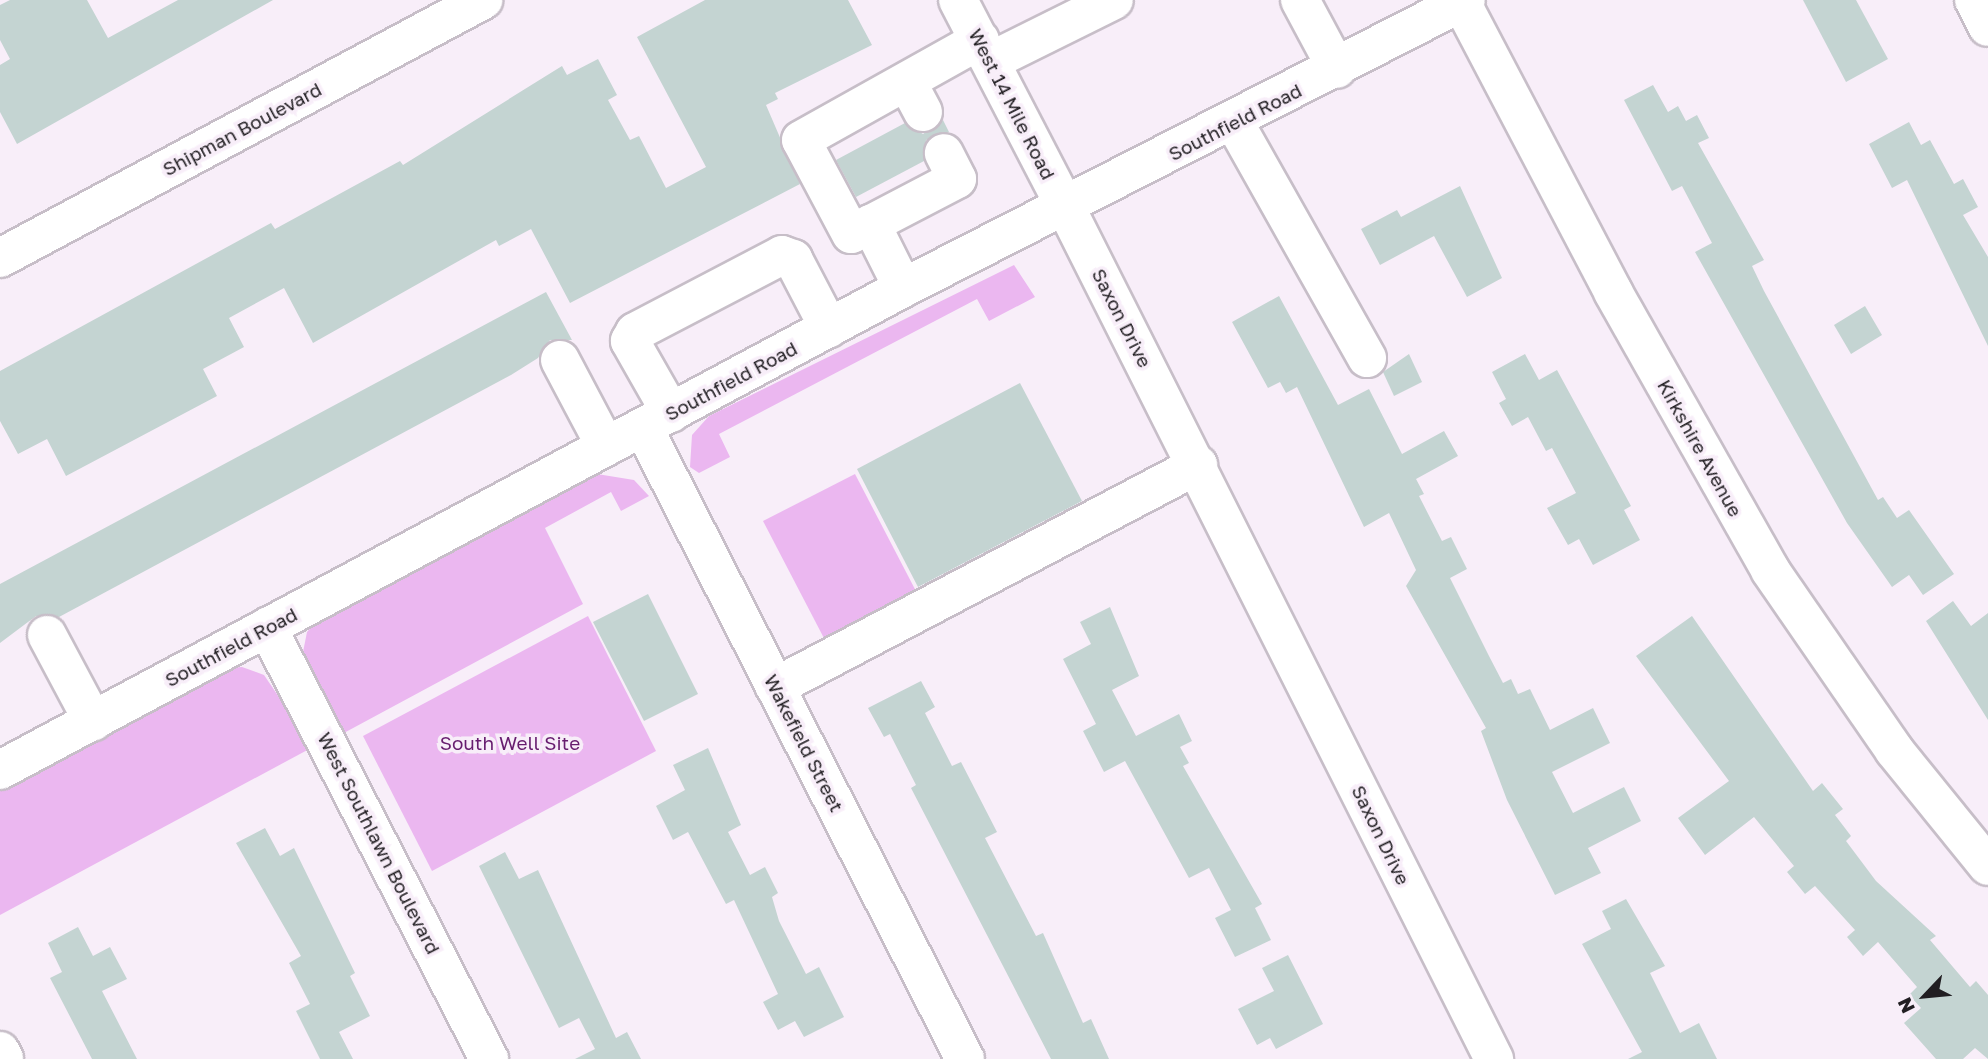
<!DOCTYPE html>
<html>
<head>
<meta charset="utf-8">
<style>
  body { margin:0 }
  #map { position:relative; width:1988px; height:1059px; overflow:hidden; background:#f8eef9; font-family:"Golos Text",sans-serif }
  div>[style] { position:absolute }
  .green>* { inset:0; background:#ebb7f0 }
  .building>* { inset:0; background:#c4d4d2 }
  .roads { filter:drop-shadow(2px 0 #c7bec8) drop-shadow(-2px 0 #c7bec8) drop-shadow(0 2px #c7bec8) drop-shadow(0 -2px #c7bec8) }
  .minor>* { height:38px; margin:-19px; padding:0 19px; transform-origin:19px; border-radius:19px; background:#fff }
  .major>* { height:38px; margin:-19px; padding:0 19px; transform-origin:19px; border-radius:19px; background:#fff }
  span { translate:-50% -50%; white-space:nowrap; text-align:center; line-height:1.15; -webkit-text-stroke:7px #f8eef9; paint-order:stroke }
  .street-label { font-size:19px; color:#211e22 }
  .park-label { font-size:19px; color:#671d6f }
  .north { position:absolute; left:1890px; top:961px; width:70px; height:70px; -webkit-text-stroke:5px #f8eef9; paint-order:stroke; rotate:244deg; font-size:19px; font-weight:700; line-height:28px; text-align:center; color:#211e22 }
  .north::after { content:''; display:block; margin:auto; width:24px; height:32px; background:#211e22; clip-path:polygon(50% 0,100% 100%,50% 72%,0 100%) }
</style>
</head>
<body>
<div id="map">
  <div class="green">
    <i style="clip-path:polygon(1014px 265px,1035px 297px,989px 321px,977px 299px,719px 434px,730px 457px,699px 473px,690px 467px,692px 435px,709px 416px)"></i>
    <i style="clip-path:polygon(597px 474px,634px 480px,649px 496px,621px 511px,611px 492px,545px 528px,583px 604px,342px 734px,303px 652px,307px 632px,322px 615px,534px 500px)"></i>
    <i style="clip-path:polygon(855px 474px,918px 595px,827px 644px,763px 521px)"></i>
    <i style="clip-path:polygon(588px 616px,656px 751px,432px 871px,363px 736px)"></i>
    <i style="clip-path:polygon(242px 667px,264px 675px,313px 747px,0 915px,0 788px,225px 668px)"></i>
  </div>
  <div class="building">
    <i style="clip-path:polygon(10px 0,87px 0,108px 38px,178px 0,273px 0,17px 144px,0 112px,0 65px,10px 59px,0 40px,0 5px)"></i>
    <i style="clip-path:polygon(705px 0,848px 0,872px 45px,775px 93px,778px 99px,766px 105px,800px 184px,570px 303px,531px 229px,499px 246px,496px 240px,313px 343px,284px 288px,229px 318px,244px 347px,203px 369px,217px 396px,66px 476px,47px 439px,18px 454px,0 421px,0 371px,271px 223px,275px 229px,400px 161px,403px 165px,562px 66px,567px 75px,598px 59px,617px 95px,608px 100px,630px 140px,639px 136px,666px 188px,706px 167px,637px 37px)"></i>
    <i style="clip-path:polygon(1803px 0,1856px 0,1888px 59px,1846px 82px)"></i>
    <i style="clip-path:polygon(1653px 85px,1668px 112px,1678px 106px,1686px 121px,1697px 115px,1709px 138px,1698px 143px,1764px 260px,1752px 266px,1764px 291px,1878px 500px,1883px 497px,1897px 518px,1909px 510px,1954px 574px,1923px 595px,1909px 575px,1892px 587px,1847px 523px,1695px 252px,1712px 243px,1682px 186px,1672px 191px,1624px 100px)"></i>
    <i style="clip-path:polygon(943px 120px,949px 132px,926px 140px,924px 161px,856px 197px,836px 160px,905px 123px,923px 134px)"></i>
    <i style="clip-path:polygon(1909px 122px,1921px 145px,1930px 140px,1954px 184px,1963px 179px,1978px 207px,1963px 215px,1988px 257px,1988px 346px,1907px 180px,1892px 188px,1869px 144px)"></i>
    <i style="clip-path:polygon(1460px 186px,1502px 278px,1467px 297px,1434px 236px,1380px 265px,1361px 229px,1397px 210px,1401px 217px)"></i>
    <i style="clip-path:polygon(546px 292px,572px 340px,550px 340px,538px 358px,511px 375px,59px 617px,36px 616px,0 643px,0 584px)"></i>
    <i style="clip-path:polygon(1279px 296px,1338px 405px,1369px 389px,1402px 454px,1444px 431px,1458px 456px,1416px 479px,1424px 494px,1419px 496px,1442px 541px,1451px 537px,1467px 569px,1450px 578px,1489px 656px,1503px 683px,1511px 679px,1518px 694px,1530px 689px,1550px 730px,1593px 708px,1610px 743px,1552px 772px,1573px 813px,1624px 787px,1641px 821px,1588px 848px,1601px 873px,1555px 895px,1507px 800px,1481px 731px,1486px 728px,1406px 586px,1416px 570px,1389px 513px,1364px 527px,1297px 387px,1286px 393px,1280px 382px,1268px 388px,1232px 322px)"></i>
    <i style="clip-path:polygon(1865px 306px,1882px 335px,1851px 354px,1834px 325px)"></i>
    <i style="clip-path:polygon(1409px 354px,1422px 382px,1394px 396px,1383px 372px)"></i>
    <i style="clip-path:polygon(1525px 354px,1539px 380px,1557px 370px,1631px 506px,1624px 510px,1640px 540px,1593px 565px,1579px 539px,1568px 545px,1547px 508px,1576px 493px,1552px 448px,1546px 451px,1528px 417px,1512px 426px,1499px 403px,1506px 399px,1492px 372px)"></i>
    <i style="clip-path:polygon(1020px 383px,1082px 501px,918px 587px,857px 469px)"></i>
    <i style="clip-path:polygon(648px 594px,698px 694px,644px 721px,593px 622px)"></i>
    <i style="clip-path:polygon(1953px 601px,1971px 626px,1988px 613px,1988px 720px,1926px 621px)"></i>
    <i style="clip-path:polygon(1110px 607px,1139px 676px,1112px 690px,1136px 736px,1179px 714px,1192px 741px,1180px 747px,1189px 763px,1183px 766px,1262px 904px,1255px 908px,1271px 940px,1235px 957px,1215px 918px,1231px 910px,1209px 868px,1189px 878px,1125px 761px,1104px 772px,1083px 731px,1096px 724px,1063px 659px,1091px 644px,1080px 622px)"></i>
    <i style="clip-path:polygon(1692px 616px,1813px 791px,1822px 783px,1843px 809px,1835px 815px,1851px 836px,1846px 841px,1876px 881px,1936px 936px,1930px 940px,1970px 987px,1976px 981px,1988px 995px,1988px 1059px,1975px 1048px,1963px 1059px,1936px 1059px,1904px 1023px,1921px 1008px,1909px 995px,1917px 987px,1878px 942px,1863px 956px,1847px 937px,1855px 930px,1815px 886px,1805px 894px,1787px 872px,1794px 866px,1754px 817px,1705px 855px,1678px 818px,1729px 781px,1636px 656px)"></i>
    <i style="clip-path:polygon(921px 681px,935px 707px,925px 713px,952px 766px,961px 762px,997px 832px,985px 838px,1036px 936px,1043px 933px,1083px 1023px,1091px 1019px,1109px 1059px,1051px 1059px,911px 788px,916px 785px,890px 734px,884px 737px,868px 708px)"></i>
    <i style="clip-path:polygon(708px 748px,741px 825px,728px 832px,750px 875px,765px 867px,778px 893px,772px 897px,779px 921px,806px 974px,819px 967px,844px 1017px,804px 1037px,795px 1021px,778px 1030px,763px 1002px,778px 994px,734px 900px,726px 904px,688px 832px,673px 840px,656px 806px,685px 790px,673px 765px)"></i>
    <i style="clip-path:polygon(265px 828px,280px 856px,294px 848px,355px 973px,350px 976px,370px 1016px,339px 1032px,353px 1059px,320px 1059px,296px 1011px,310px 1004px,289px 963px,301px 956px,236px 843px)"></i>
    <i style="clip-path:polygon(505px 852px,519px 879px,538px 870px,616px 1038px,627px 1032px,641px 1059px,575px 1059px,595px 1049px,579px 1018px,559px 1028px,479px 866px)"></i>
    <i style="clip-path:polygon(1626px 899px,1665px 966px,1650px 973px,1680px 1033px,1699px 1023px,1717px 1059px,1628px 1059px,1642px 1052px,1582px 944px,1611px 929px,1602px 911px)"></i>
    <i style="clip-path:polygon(78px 927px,93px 956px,110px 947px,127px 979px,102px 991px,137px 1059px,92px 1059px,50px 978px,62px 972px,48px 943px)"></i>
    <i style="clip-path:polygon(1288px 955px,1323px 1024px,1276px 1049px,1270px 1038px,1257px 1045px,1238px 1009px,1274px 991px,1262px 968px)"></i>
  </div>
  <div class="roads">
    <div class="minor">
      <i style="left:1300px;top:0;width:78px;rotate:61.8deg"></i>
      <i style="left:1460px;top:0;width:330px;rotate:62.3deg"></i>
      <i style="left:1613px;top:292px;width:319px;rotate:60.5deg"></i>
      <i style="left:1770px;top:570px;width:219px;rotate:55.4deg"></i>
      <i style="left:1894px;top:750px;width:149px;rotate:51deg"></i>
      <i style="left:1974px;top:0;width:30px;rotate:63deg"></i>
      <i style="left:991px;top:61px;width:137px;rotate:-26.4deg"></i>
      <i style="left:907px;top:82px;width:34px;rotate:62deg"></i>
      <i style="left:1234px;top:122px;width:271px;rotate:60.6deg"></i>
      <i style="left:1066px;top:208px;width:953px;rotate:63.3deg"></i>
      <i style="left:871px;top:224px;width:97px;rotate:-27.6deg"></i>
      <i style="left:957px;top:179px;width:29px;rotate:-117deg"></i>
      <i style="left:0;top:258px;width:548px;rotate:-28.11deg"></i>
      <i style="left:903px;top:288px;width:72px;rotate:-116.6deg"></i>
      <i style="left:871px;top:224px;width:22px;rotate:153deg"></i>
      <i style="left:851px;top:234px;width:106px;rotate:-118deg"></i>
      <i style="left:801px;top:140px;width:205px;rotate:-29.2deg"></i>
      <i style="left:560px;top:360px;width:98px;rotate:62.1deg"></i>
      <i style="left:671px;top:413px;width:83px;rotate:-119.7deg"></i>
      <i style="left:630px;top:341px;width:10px;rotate:-61deg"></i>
      <i style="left:635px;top:332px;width:166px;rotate:-27.6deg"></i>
      <i style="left:782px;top:255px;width:12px;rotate:20deg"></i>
      <i style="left:793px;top:259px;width:78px;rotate:62.4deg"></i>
      <i style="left:643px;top:427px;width:709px;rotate:63deg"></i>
      <i style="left:267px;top:627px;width:486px;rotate:62.8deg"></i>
      <i style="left:47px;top:635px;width:98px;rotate:61.9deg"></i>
      <i style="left:775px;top:687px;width:478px;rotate:-27.7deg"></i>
      <i style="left:0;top:1051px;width:9px;rotate:63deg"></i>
    </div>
    <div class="major">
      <i style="left:958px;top:0;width:234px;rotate:62.6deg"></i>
      <i style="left:0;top:770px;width:1024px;rotate:-28.09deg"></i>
      <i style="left:903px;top:288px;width:632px;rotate:-27.09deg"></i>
    </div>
  </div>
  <div class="street-label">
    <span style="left:1012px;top:104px;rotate:63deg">West 14 Mile Road</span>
    <span style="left:1235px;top:122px;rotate:-27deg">Southfield Road</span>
    <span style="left:242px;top:129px;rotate:-28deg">Shipman Boulevard</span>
    <span style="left:1122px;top:318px;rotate:63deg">Saxon Drive</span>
    <span style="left:731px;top:381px;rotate:-28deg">Southfield Road</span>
    <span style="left:1700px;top:448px;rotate:61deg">Kirkshire Avenue</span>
    <span style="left:231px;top:647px;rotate:-28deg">Southfield Road</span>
    <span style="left:804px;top:743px;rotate:63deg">Wakefield Street</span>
    <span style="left:1381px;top:835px;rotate:64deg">Saxon Drive</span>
    <span style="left:379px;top:843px;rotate:63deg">West Southlawn Boulevard</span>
  </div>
  <div class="park-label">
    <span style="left:510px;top:743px">South Well Site</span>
  </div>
  <div class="north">N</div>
</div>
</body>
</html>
